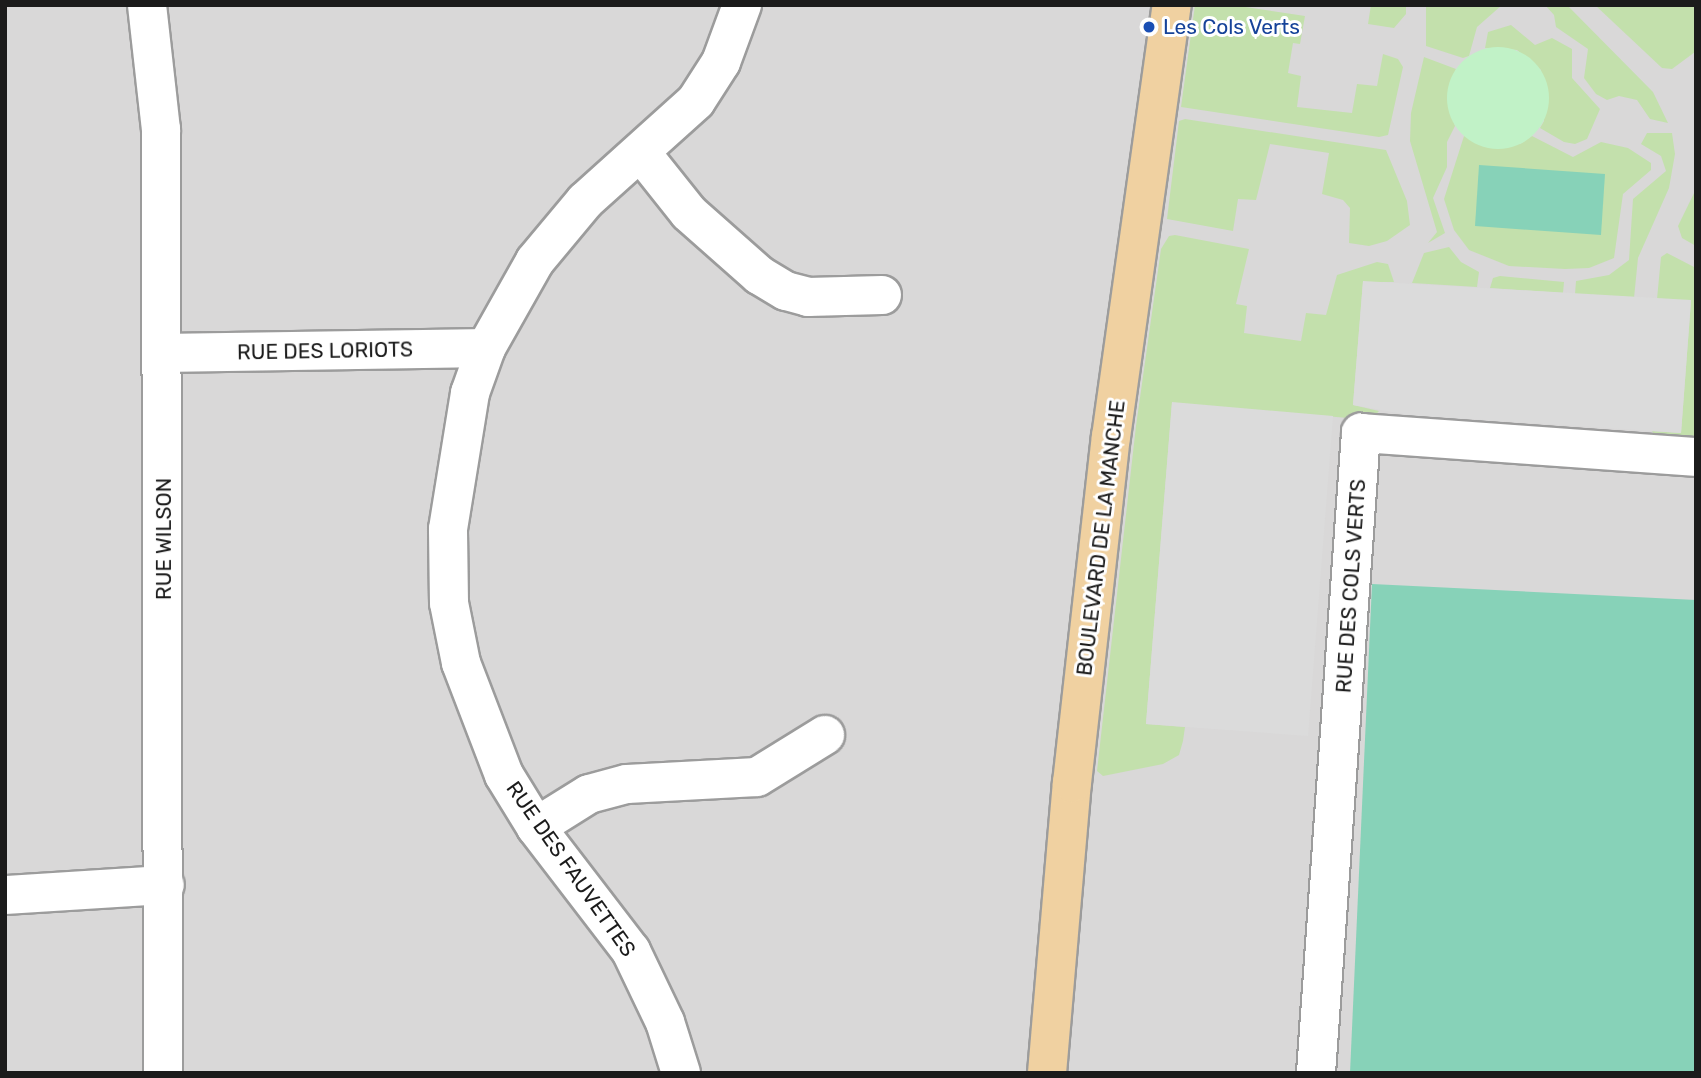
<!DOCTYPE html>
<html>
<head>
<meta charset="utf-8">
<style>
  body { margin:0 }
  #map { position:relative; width:1701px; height:1078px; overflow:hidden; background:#ebe8e1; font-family:Rubik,sans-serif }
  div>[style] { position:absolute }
  .residential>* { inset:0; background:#d9d8d8 }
  .grass>* { inset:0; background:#c3e0ac }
  .park>* { inset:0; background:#c1f2c7 }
  .round { border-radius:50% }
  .pitch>* { inset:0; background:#87d2b8 }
  .parking>* { inset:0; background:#dbdbdb }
  .roads { filter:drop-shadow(2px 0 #9c9c9c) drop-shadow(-2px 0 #9c9c9c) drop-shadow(0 2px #9c9c9c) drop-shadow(0 -2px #9c9c9c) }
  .minor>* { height:38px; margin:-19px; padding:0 19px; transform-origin:19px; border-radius:19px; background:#fff }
  .major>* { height:38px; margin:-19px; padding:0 19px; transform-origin:19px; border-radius:19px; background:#f0d1a1 }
  .dots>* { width:19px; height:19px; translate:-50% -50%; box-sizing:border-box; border:4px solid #fff; border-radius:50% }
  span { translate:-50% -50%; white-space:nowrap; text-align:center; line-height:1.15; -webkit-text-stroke:6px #fff; paint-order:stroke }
  .transit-label { font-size:21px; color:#164399 }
  .left { translate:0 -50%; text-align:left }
  .street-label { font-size:21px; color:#1b1b1b }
  .frame { position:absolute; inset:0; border:7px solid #1b1b1b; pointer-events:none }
</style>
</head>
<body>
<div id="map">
  <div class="residential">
    <i style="clip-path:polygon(5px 5px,1696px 5px,1696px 1073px,5px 1073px)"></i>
  </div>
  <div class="grass">
    <i style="clip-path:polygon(1195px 5px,1232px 5px,1305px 16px,1300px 44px,1293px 43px,1288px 73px,1301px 76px,1297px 107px,1352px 113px,1357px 84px,1377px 86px,1383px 54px,1398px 59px,1403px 67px,1388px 135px,1379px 137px,1181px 107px)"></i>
    <i style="clip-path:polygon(1371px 5px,1406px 5px,1406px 14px,1394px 28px,1368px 24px)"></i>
    <i style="clip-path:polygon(1426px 5px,1502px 5px,1477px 27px,1469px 56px,1463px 58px,1426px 46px)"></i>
    <i style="clip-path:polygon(1545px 5px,1567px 5px,1653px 92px,1668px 123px,1650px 119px,1637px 100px,1619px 96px,1607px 100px,1596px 94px,1584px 78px,1588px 49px,1556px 27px,1554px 15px)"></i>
    <i style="clip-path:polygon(1595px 5px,1696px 5px,1695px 52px,1672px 69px,1662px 68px)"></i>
    <i style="clip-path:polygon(1511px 25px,1535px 45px,1552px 38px,1572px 49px,1572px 78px,1600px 109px,1587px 139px,1575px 144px,1564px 142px,1540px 128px,1544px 121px,1541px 70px,1517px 50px,1485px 48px,1488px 32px)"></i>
    <i style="clip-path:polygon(1424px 57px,1456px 69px,1447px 98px,1455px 126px,1447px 142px,1447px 167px,1433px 198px,1445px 233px,1428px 243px,1437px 232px,1410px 141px,1411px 113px)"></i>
    <i style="clip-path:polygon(1185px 119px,1386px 150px,1407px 201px,1410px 225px,1387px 241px,1369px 246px,1349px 243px,1350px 208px,1343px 200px,1322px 194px,1329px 153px,1270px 144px,1256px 200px,1238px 199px,1233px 231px,1167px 219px,1179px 121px)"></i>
    <i style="clip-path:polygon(1647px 133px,1672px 133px,1675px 154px,1669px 188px,1638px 258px,1634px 298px,1575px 294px,1576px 281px,1609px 275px,1629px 260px,1633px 199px,1666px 171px,1661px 156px,1641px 144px)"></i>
    <i style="clip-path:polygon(1464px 136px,1520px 144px,1532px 136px,1573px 157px,1601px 142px,1628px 148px,1651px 163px,1651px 170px,1623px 194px,1614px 258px,1589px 268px,1565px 269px,1509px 266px,1469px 250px,1454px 230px,1444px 199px)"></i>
    <i style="clip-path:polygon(1696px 189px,1696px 246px,1682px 238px,1678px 226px)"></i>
    <i style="clip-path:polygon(1175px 235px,1249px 249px,1236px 304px,1247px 306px,1244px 333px,1301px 341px,1306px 313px,1326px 315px,1337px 275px,1377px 262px,1388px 264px,1394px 282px,1363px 282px,1353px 405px,1379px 411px,1371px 420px,1172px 403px,1146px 724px,1185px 727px,1183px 741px,1179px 755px,1163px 764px,1103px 776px,1097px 771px,1136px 426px,1161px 249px,1169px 236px)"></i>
    <i style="clip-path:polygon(1449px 247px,1461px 262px,1479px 272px,1477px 287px,1412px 283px,1424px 253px)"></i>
    <i style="clip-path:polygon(1667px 253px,1696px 268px,1696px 434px,1690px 438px,1656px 437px,1652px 431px,1681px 433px,1691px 301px,1657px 299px,1661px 257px)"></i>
    <i style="clip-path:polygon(1500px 276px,1564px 282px,1563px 293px,1490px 288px,1493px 278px)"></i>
  </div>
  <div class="park">
    <i class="round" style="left:1447px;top:47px;width:102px;height:102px"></i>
  </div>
  <div class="pitch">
    <i style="clip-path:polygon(1479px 165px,1605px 174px,1601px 235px,1475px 226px)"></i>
    <i style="clip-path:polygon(1372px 584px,1696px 600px,1696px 1073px,1350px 1073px)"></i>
  </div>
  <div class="parking">
    <i style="clip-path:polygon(1363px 281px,1691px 300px,1681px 433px,1409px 415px,1353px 405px)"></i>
    <i style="clip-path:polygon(1172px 402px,1333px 416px,1308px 736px,1146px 724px)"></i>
  </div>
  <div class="roads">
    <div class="minor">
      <i style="left:147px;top:5px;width:125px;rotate:83.6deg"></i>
      <i style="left:161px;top:129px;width:944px;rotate:89.88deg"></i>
      <i style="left:642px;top:154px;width:75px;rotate:51.5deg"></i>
      <i style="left:689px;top:213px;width:94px;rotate:41.5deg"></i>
      <i style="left:759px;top:275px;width:31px;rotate:31deg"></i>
      <i style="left:786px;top:291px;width:23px;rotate:15deg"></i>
      <i style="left:808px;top:297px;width:74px;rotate:-1.5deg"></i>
      <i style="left:164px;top:353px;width:322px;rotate:-0.9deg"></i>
      <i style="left:536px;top:827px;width:62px;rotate:-31.9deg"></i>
      <i style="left:589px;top:794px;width:39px;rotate:-15deg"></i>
      <i style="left:627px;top:784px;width:130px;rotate:-3.1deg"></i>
      <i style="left:757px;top:777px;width:80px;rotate:-31.7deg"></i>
      <i style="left:5px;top:895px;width:160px;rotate:-3.6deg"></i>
      <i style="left:681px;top:1073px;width:53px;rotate:-107.4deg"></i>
      <i style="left:665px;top:1022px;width:79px;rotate:-115.6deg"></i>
      <i style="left:631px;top:951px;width:156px;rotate:-127.5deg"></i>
      <i style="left:536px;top:827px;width:61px;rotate:-121.6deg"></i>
      <i style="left:504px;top:775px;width:120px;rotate:-111deg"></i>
      <i style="left:461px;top:663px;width:61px;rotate:-101.3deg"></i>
      <i style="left:449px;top:603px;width:74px;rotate:-90.8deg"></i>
      <i style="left:448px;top:529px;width:138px;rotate:-80.8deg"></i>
      <i style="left:470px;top:393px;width:48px;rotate:-70.4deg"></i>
      <i style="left:486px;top:348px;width:100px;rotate:-60.6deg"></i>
      <i style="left:535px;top:261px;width:78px;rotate:-50.2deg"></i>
      <i style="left:585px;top:201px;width:149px;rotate:-42deg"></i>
      <i style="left:696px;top:101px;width:46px;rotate:-57.3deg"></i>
      <i style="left:721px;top:62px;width:61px;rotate:-69.8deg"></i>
      <i style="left:1316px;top:1073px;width:642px;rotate:-85.98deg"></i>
      <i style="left:1361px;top:433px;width:336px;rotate:4.1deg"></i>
    </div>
    <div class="major">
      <i style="left:1047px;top:1073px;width:291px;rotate:-85.1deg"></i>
      <i style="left:1072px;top:783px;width:348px;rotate:-83.6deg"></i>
      <i style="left:1111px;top:437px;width:436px;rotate:-82deg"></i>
    </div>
  </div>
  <div class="dots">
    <i style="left:1149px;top:27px;background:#1a4fb4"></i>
  </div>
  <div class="transit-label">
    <span class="left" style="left:1163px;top:27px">Les Cols Verts</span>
  </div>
  <div class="street-label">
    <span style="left:325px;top:351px;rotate:-1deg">RUE DES LORIOTS</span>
    <span style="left:1101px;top:538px;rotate:-83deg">BOULEVARD DE LA MANCHE</span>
    <span style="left:164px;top:539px;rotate:-90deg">RUE WILSON</span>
    <span style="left:1351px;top:586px;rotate:-86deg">RUE DES COLS VERTS</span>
    <span style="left:571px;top:869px;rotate:55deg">RUE DES FAUVETTES</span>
  </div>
  <div class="frame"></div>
</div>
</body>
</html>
